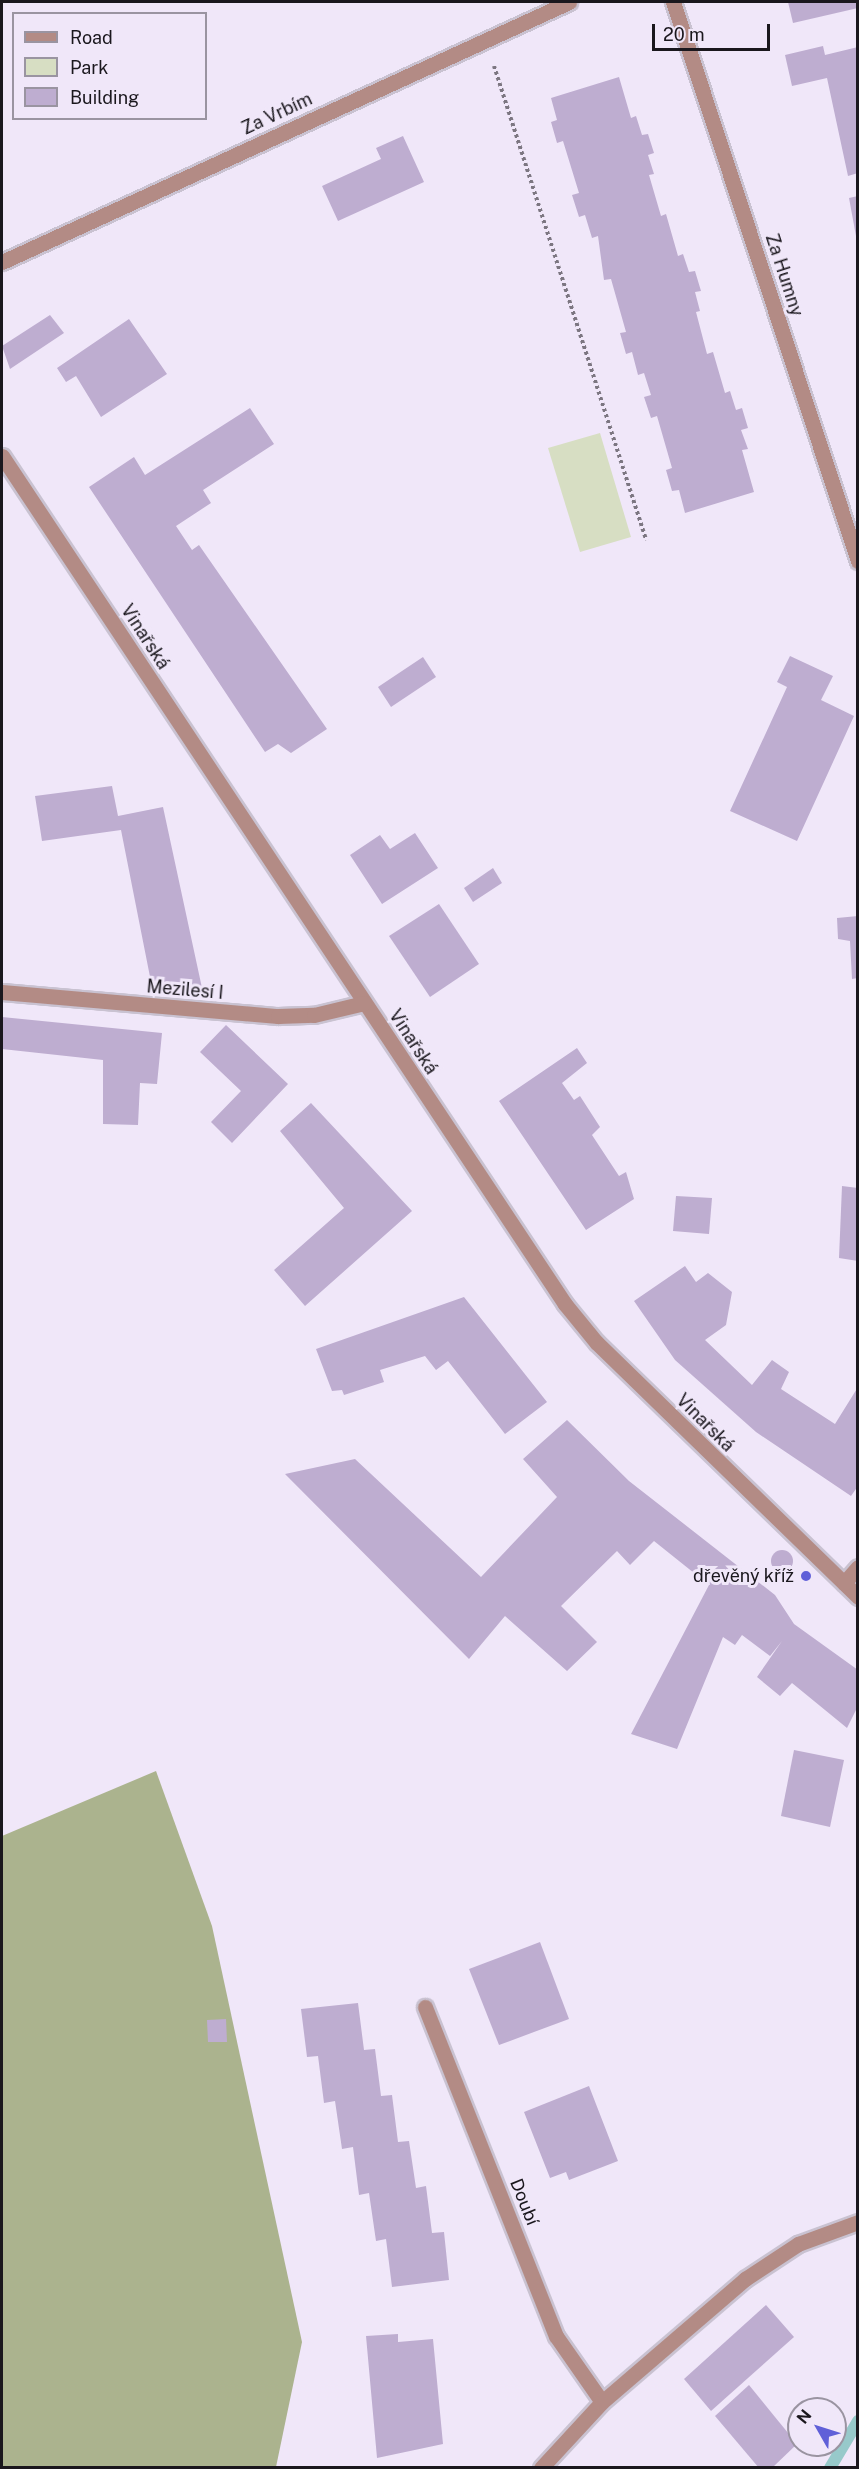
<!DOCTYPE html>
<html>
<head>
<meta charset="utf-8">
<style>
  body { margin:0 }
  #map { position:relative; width:859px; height:2469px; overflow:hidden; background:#f0e7f9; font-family:"Public Sans",sans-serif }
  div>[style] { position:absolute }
  .green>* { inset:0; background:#d7dec3 }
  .forest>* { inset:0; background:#abb38e }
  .stream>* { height:12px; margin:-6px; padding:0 6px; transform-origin:6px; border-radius:6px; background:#97c9ca }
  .building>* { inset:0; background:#beadd0 }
  .round { border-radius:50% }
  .path>* { height:4px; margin-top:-2px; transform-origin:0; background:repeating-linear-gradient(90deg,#7c7681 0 3px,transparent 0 6px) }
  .roads { filter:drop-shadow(2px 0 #c9c2d1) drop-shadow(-2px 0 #c9c2d1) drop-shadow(0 2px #c9c2d1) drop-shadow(0 -2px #c9c2d1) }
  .minor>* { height:15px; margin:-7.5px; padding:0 7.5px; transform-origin:7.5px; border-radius:7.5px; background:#b38b85 }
  .dots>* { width:16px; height:16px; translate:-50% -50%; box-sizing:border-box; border:3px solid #f0e7f9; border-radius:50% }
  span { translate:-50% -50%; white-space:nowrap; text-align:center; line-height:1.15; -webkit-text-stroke:6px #f0e7f9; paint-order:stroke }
  .street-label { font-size:18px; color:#1a171d }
  .poi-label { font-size:18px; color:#1a171d }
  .right { translate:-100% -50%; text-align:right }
  .frame { position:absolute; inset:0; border:3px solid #1a171d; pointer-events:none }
  .legend { position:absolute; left:12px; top:12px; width:195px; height:108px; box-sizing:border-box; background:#f0e7f9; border:2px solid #9a94a1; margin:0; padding:8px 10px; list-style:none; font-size:18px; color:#1a171d }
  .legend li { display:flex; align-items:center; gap:12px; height:30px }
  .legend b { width:30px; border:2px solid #9a94a1 }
  .north { position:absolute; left:787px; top:2397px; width:60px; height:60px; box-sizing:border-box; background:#f0e7f9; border:2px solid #9a94a1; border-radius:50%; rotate:309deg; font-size:16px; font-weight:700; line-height:24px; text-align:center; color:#1a171d }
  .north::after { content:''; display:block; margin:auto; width:21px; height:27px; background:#6060d8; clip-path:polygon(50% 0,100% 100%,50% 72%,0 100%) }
  .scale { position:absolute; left:652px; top:24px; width:118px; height:27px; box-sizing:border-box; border:3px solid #1a171d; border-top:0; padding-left:8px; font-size:18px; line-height:21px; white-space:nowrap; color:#1a171d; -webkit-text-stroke:4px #f0e7f9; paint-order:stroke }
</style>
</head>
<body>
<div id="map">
  <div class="green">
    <i style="clip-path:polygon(600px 433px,631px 537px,580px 552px,548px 448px)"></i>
  </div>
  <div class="forest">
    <i style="clip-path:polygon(156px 1771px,212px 1926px,302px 2342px,276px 2467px,2px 2468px,2px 1836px)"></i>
  </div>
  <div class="stream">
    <i style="left:830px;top:2468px;width:55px;rotate:-59.2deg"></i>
  </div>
  <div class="building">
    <i style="clip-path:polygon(788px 2px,856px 2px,858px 8px,793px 23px)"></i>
    <i style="clip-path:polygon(823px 46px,825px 55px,858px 47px,858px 173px,848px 176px,827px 78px,792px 86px,785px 55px)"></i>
    <i style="clip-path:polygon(619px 77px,631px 118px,636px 116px,642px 135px,648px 134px,654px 153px,648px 155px,654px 174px,649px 175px,661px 216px,666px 214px,678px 256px,683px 254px,689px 272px,695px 271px,701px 291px,695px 292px,700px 311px,696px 312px,707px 354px,713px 352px,725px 393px,730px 391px,736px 410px,742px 408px,748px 428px,741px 430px,748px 449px,742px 450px,754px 492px,685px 513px,679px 490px,672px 491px,666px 470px,672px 468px,657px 416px,651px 418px,644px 397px,651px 395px,644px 373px,638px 375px,632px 352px,626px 354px,620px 333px,626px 332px,611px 279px,604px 280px,598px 236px,592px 238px,585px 215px,579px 217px,572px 195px,579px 193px,563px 141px,557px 143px,551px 122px,557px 120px,551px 98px)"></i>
    <i style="clip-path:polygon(403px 136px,424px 182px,338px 221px,322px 186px,381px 159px,376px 148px)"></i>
    <i style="clip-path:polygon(858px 196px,858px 236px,856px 236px,849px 198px)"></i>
    <i style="clip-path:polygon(50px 315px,64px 333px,10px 369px,2px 346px)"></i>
    <i style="clip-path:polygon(129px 319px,167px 374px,101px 417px,76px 376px,66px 382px,57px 368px)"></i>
    <i style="clip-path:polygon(250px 408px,274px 444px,203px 490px,211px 503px,176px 526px,192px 550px,199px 545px,327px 729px,291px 753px,278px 744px,265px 752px,89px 487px,134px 457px,145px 475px)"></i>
    <i style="clip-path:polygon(790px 656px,833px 676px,821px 700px,854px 716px,797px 841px,730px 811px,787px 687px,777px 682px)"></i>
    <i style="clip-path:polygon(423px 657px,436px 677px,391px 707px,378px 687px)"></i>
    <i style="clip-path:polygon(112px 786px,118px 816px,163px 807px,202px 988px,153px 992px,121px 830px,42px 841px,35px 796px)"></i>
    <i style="clip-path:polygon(415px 833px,438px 868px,382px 904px,350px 855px,380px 835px,390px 849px)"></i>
    <i style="clip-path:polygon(493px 868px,502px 883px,473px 902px,464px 888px)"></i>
    <i style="clip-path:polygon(439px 904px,479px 964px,430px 997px,389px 936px)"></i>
    <i style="clip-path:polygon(858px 916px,858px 978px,852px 979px,850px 941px,838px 939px,837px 918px)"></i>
    <i style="clip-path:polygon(2px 1017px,162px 1033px,157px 1084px,140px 1083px,138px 1125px,103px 1124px,103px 1060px,2px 1049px)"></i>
    <i style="clip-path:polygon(226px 1025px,288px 1084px,232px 1143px,211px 1122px,241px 1091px,200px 1052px)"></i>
    <i style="clip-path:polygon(577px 1048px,587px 1063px,562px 1083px,574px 1100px,580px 1096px,600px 1127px,592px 1135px,619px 1176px,626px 1172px,634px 1199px,586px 1230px,499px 1101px)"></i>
    <i style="clip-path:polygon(311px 1103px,412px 1211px,305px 1306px,274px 1270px,344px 1208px,280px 1131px)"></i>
    <i style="clip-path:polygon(842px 1186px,858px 1188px,858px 1261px,839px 1258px)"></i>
    <i style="clip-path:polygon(676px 1196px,712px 1198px,709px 1234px,673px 1231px)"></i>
    <i style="clip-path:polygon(685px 1266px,696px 1282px,708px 1273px,732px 1292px,726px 1325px,705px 1340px,752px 1385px,772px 1360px,789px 1372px,781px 1389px,835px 1424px,858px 1387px,858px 1486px,851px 1496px,756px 1432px,675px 1360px,634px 1301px)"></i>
    <i style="clip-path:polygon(464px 1297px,547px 1402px,505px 1434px,448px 1361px,436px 1370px,425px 1356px,380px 1370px,384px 1382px,344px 1395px,342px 1390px,332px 1391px,316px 1349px)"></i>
    <i style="clip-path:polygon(567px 1420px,629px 1481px,775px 1595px,794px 1624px,858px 1670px,858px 1706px,847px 1728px,792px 1683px,780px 1696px,757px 1677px,782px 1641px,770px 1656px,742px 1635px,735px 1645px,723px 1637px,677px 1749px,631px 1734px,709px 1585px,654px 1541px,630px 1565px,617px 1551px,561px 1606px,597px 1642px,567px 1671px,505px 1616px,469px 1659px,285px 1474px,355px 1459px,481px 1577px,557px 1497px,523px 1459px)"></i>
    <i class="round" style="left:771px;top:1550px;width:22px;height:22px"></i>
    <i style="clip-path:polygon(794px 1750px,844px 1760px,830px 1827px,781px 1816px)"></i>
    <i style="clip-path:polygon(540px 1942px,569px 2019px,499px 2045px,469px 1969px)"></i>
    <i style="clip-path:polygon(358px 2003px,364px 2050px,375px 2049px,381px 2096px,392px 2095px,398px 2142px,409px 2141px,416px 2188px,426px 2186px,432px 2233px,444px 2232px,449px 2280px,392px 2287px,386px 2239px,376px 2241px,369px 2193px,359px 2195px,353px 2147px,342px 2149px,335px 2101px,324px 2103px,318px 2056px,307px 2057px,301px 2009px)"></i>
    <i style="clip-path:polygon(226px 2019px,227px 2042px,208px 2042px,207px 2020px)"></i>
    <i style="clip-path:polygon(589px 2086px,618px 2161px,569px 2180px,566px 2172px,550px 2178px,524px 2112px)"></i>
    <i style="clip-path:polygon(766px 2305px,794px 2337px,711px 2411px,684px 2379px)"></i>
    <i style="clip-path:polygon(398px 2334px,398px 2342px,433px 2339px,443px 2444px,377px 2458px,366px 2336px)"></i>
    <i style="clip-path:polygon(749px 2385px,797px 2444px,772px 2468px,759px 2468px,715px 2416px)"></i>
  </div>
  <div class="path">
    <i style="left:494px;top:66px;width:498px;rotate:72.2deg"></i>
  </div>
  <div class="roads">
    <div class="minor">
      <i style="left:673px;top:2px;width:589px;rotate:71.69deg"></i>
      <i style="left:2px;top:262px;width:624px;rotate:-24.63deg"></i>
      <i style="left:2px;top:456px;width:1018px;rotate:56.42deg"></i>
      <i style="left:565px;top:1304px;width:49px;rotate:50.8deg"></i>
      <i style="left:596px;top:1342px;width:366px;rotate:44.2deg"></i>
      <i style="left:2px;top:992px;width:277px;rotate:5deg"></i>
      <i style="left:278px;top:1016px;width:36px;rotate:-2deg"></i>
      <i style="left:314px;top:1015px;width:51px;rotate:-13.5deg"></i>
      <i style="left:844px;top:1583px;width:21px;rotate:-49deg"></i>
      <i style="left:425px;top:2007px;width:354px;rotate:68.3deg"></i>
      <i style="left:556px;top:2336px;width:80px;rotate:55.1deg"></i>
      <i style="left:541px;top:2468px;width:90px;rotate:-47.3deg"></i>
      <i style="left:602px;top:2402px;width:189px;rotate:-40.7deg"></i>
      <i style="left:745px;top:2279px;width:64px;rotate:-33.4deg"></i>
      <i style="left:798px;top:2244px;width:64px;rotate:-20.1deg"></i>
    </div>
  </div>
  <div class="dots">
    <i style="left:806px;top:1576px;background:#6060d8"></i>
  </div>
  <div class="street-label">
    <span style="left:277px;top:114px;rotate:-25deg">Za Vrbím</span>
    <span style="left:784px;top:275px;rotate:72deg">Za Humny</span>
    <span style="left:145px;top:637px;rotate:57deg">Vinařská</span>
    <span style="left:185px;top:990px;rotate:5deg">Mezilesí I</span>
    <span style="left:413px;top:1042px;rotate:57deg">Vinařská</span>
    <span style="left:705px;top:1423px;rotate:45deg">Vinařská</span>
    <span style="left:524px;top:2202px;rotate:68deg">Doubí</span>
  </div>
  <div class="poi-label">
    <span class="right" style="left:794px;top:1576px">dřevěný kříž</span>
  </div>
  <div class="frame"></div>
  <ul class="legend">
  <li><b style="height:8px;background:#b38b85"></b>Road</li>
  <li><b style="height:16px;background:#d7dec3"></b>Park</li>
  <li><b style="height:16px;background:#beadd0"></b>Building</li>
  </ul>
  <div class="north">N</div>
  <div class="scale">20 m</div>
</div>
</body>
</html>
